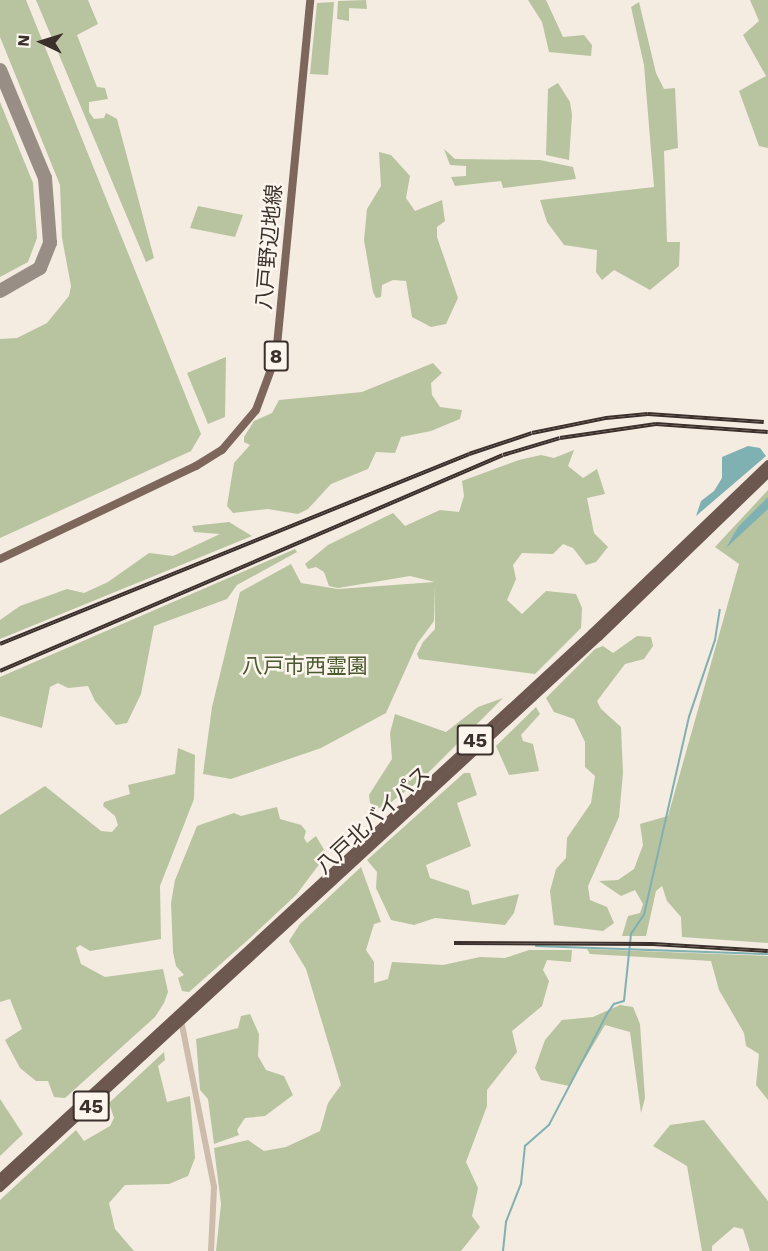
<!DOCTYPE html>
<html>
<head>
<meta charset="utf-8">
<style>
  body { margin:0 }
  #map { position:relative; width:768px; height:1251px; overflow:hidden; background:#f4ebe1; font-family:"Work Sans","Noto Sans JP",sans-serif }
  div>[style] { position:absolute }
  .green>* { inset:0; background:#b8c4a0 }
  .water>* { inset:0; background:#7fb0b2 }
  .stream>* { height:1.5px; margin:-0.75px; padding:0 0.75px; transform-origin:0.75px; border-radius:0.75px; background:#7fb0b2 }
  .taxiway>* { height:14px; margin:-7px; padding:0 7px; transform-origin:7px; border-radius:7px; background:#988e86 }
  .tertiary>* { height:6px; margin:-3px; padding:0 3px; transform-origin:3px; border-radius:3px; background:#cdbbac }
  .primary>* { height:8px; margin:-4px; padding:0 4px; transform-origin:4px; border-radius:4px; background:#7d675c }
  .trunk>* { height:8px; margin:-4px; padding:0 4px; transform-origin:4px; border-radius:4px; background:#6c584f }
  .rail>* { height:4px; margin-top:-2px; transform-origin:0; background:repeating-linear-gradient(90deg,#fbf5ee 0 4.5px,#3b302b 0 9px); box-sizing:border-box; border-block:2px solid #3b302b }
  span { translate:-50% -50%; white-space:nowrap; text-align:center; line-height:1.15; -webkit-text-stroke:5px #fbf5ee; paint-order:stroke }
  .shield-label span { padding:2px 4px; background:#fbf5ee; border:2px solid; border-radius:4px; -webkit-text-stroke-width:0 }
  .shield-label { font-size:20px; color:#3b302b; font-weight:700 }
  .street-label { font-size:21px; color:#3b302b }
  .park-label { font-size:21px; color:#4a5a2e }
  .north { position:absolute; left:12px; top:12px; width:60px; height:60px; -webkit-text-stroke:4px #fbf5ee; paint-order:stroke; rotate:274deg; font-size:16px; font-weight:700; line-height:24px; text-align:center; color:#3b302b }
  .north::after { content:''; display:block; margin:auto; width:21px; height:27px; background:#3b302b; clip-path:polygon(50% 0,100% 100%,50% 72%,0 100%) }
</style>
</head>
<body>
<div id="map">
  <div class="green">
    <i style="clip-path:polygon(0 0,26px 0,201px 434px,191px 451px,0 538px,0 339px,17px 338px,47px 323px,69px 296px,71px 286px,62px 238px,60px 185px,0 37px)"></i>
    <i style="clip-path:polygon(36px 0,88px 0,98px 24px,77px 35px,97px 87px,105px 88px,108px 99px,89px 102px,89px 112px,94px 119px,104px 118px,106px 113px,117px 119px,154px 258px,146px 262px)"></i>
    <i style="clip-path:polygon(366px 0,367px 9px,349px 8px,349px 21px,337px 19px,338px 1px)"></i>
    <i style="clip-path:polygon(528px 0,546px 0,563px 37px,584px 35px,592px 45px,591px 56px,549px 52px,542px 22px)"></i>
    <i style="clip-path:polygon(750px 0,768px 0,768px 148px,759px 146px,739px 91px,766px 76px,743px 35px,759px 21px)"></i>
    <i style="clip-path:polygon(334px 2px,328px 75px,310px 74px,317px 3px)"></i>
    <i style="clip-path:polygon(639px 2px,656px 73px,664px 89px,675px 88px,678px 148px,664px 151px,667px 242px,680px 242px,679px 266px,650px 290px,614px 270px,602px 280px,596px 272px,597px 250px,564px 245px,547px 222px,540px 200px,654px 187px,644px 65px,631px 7px)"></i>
    <i style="clip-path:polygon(558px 83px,570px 102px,572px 115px,569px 160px,546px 155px,548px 89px)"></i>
    <i style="clip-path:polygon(0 102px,33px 183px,37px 238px,28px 262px,0 277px)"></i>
    <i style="clip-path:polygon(444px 149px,455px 159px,540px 160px,573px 167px,576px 179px,503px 188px,501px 181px,455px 186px,451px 177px,466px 176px,466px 166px,450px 165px)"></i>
    <i style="clip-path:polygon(379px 152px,391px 155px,410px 176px,406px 198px,415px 211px,442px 200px,445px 221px,437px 227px,437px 237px,458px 298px,446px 324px,431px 327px,412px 317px,406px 281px,393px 280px,382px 285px,381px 297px,376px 298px,373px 292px,364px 240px,367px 209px,381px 186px)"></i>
    <i style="clip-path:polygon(198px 206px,243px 215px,235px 237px,190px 228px)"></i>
    <i style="clip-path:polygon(226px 357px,225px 417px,208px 424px,187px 373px)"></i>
    <i style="clip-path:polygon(433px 363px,442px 373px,431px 383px,432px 395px,440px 407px,462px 410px,460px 419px,431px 431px,401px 437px,395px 453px,376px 452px,368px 469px,331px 484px,308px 509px,298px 514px,268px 509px,233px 513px,227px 506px,234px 463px,250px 445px,244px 442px,244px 437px,254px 421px,272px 413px,279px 400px,362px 392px)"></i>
    <i style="clip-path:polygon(574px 450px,568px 466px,583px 478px,597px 469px,605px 494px,587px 498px,594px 533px,608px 547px,596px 562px,586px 565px,573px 548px,563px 544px,553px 554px,522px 553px,513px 565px,516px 579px,507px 600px,522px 614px,546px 591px,576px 594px,582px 608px,581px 628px,535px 674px,419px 659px,417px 654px,423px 642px,435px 629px,435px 586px,434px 621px,417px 644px,386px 713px,321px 748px,231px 779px,203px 774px,212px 707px,240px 592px,291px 564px,301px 583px,338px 589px,435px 582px,410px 576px,338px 588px,329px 586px,324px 572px,316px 567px,308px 569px,305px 564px,328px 545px,393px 513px,405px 526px,440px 510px,459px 512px,464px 496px,462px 481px,519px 460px,541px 455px,554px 458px)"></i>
    <i style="clip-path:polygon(768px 490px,768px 943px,682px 937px,681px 917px,667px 901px,662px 886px,656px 891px,646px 936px,622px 936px,628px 916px,640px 913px,643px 904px,635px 890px,621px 896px,599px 881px,618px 880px,634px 869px,643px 845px,640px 824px,668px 816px,739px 564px,715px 547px)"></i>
    <i style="clip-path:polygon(229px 522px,252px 536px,0 639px,0 620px,20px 606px,67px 589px,84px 593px,108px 582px,149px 553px,173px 556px,220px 534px,194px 532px,192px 526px)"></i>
    <i style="clip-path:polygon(295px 549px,297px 552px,237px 585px,227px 599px,154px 626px,141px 694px,127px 723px,116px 725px,95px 701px,88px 686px,68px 688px,58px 683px,50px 687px,42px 728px,0 716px,0 677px)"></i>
    <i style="clip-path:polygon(637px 636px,651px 637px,653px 646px,644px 659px,625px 664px,597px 701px,601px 709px,621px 727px,623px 773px,619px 817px,588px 886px,590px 900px,607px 907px,614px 923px,603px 931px,554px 925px,550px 891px,556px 869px,566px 858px,567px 838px,591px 803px,595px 776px,585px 767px,585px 742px,574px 719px,554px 712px,546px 698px,595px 649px,603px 646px,613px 653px)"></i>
    <i style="clip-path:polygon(503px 698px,423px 778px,386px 806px,379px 808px,370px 803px,369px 795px,392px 759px,390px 733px,395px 714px,446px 732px,478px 707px)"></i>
    <i style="clip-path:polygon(536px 707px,540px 714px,521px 735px,523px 741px,533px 744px,539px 771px,509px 775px,496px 746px)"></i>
    <i style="clip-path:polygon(178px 748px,195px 755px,194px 799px,160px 886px,161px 939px,90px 951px,80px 945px,76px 948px,81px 964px,105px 977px,163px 969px,168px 992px,164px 1003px,155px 1017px,65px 1098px,54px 1097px,48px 1081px,36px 1081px,20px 1068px,5px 1040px,22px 1029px,10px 999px,0 1002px,0 815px,45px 786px,101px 831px,112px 832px,118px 825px,115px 816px,103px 806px,104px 802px,130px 794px,128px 785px,175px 774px)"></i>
    <i style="clip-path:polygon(464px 773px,470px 773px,477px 795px,457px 803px,471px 846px,426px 865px,430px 878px,469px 891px,472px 905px,519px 894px,514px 913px,505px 925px,435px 918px,414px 925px,391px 920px,376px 888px,377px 872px,367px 860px)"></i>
    <i style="clip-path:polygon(277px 807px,280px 819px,301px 825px,306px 831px,304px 838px,307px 843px,316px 836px,326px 853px,324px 858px,296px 895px,250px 938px,189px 992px,182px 991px,178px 978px,184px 975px,176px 966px,173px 952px,171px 903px,175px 880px,197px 826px,234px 813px,241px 816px)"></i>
    <i style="clip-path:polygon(361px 867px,381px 922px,374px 924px,366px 950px,374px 962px,374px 983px,388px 979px,392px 962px,443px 965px,480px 957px,505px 958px,529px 950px,572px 950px,571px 962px,547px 960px,543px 970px,549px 981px,542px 1006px,512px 1031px,517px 1052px,487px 1090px,487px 1106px,466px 1162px,478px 1188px,472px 1216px,480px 1227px,461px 1251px,216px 1251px,221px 1204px,214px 1148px,248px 1140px,264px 1151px,286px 1147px,320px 1131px,328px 1103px,341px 1085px,306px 969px,289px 941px,300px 924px)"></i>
    <i style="clip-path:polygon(587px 949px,768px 956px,768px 1100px,756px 1085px,759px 1054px,746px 1046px,744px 1033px,719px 990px,711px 961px,590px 954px)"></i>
    <i style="clip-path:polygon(620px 1005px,633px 1007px,640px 1024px,645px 1098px,641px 1113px,630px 1032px,605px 1025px,569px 1086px,541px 1080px,535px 1068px,545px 1040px,562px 1020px,593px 1017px)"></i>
    <i style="clip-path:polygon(250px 1014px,259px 1034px,258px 1056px,266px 1070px,284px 1076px,293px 1095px,265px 1116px,245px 1118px,237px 1130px,239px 1135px,214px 1144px,208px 1099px,200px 1090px,196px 1039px,238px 1028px,241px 1016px)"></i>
    <i style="clip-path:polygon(164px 1052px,165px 1060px,158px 1066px,167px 1102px,190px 1096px,195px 1158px,188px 1176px,169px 1184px,125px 1185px,109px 1203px,115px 1229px,134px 1251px,0 1251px,0 1200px,76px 1130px,84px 1141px,110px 1126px,114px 1118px,109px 1103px)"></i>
    <i style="clip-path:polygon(0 1099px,23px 1134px,0 1156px)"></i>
    <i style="clip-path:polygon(704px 1120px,768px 1201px,768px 1251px,750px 1251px,743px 1229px,734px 1227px,712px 1246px,712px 1251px,702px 1251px,687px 1166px,653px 1146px,670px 1125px)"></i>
  </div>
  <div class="water">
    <i style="clip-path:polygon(748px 446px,760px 448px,766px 456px,696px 516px,701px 501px,714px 491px,722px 478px,722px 457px)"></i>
    <i style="clip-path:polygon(768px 497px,768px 509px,726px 548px,738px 527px)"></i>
  </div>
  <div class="stream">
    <i style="left:536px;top:946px;width:232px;rotate:2deg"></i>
    <i style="left:503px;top:1251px;width:29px;rotate:-84deg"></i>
    <i style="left:506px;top:1222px;width:41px;rotate:-68.5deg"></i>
    <i style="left:521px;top:1184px;width:38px;rotate:-84deg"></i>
    <i style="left:525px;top:1146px;width:32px;rotate:-41deg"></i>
    <i style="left:549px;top:1125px;width:125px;rotate:-62.4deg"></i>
    <i style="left:607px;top:1014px;width:12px;rotate:-55deg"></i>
    <i style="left:614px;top:1004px;width:10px;rotate:-17deg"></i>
    <i style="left:624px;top:1001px;width:67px;rotate:-84deg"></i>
    <i style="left:631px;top:934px;width:23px;rotate:-56deg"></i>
    <i style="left:644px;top:915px;width:203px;rotate:-77.2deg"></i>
    <i style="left:689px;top:717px;width:81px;rotate:-71.3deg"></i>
    <i style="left:715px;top:640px;width:30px;rotate:-81deg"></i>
  </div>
  <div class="taxiway">
    <i style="left:0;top:70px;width:117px;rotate:67.4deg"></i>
    <i style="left:45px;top:178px;width:65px;rotate:85.6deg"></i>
    <i style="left:50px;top:243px;width:27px;rotate:112deg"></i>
    <i style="left:40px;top:268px;width:46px;rotate:150.1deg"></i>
  </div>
  <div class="tertiary">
    <i style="left:181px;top:1020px;width:170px;rotate:78.8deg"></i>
    <i style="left:214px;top:1187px;width:64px;rotate:92.7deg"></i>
  </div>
  <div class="primary">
    <i style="left:0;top:559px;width:217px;rotate:-25.4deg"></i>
    <i style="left:196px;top:466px;width:31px;rotate:-32deg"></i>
    <i style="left:222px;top:450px;width:52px;rotate:-49.6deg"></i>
    <i style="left:256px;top:410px;width:58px;rotate:-69.7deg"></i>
    <i style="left:276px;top:356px;width:358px;rotate:-84.5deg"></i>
  </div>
  <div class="trunk">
    <i style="left:0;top:1178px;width:805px;rotate:-42.63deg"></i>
    <i style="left:592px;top:633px;width:244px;rotate:-43.8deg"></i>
    <i style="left:0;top:1188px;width:814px;rotate:-42.61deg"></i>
    <i style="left:599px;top:637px;width:235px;rotate:-44deg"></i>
  </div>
  <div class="rail">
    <i style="left:0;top:644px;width:506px;rotate:-22.05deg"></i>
    <i style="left:469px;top:454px;width:66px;rotate:-18.4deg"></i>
    <i style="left:532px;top:433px;width:76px;rotate:-11.5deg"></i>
    <i style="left:606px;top:418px;width:42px;rotate:-5.4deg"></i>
    <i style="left:648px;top:414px;width:116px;rotate:3.9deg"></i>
    <i style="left:0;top:671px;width:547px;rotate:-23.24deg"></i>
    <i style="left:503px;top:455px;width:59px;rotate:-16.6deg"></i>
    <i style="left:560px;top:438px;width:97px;rotate:-8.3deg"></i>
    <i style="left:656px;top:424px;width:112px;rotate:4.1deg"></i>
    <i style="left:454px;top:943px;width:199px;rotate:0.3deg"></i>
    <i style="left:653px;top:944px;width:115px;rotate:3.5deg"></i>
  </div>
  <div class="shield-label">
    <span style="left:276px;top:356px">8</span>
    <span style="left:475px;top:740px">45</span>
    <span style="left:91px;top:1106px">45</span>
  </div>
  <div class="street-label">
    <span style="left:269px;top:247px;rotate:-85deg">八戸野辺地線</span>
    <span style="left:373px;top:820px;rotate:-43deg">八戸北バイパス</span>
  </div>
  <div class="park-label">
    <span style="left:305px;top:666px">八戸市西霊園</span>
  </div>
  <div class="north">N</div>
</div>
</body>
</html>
